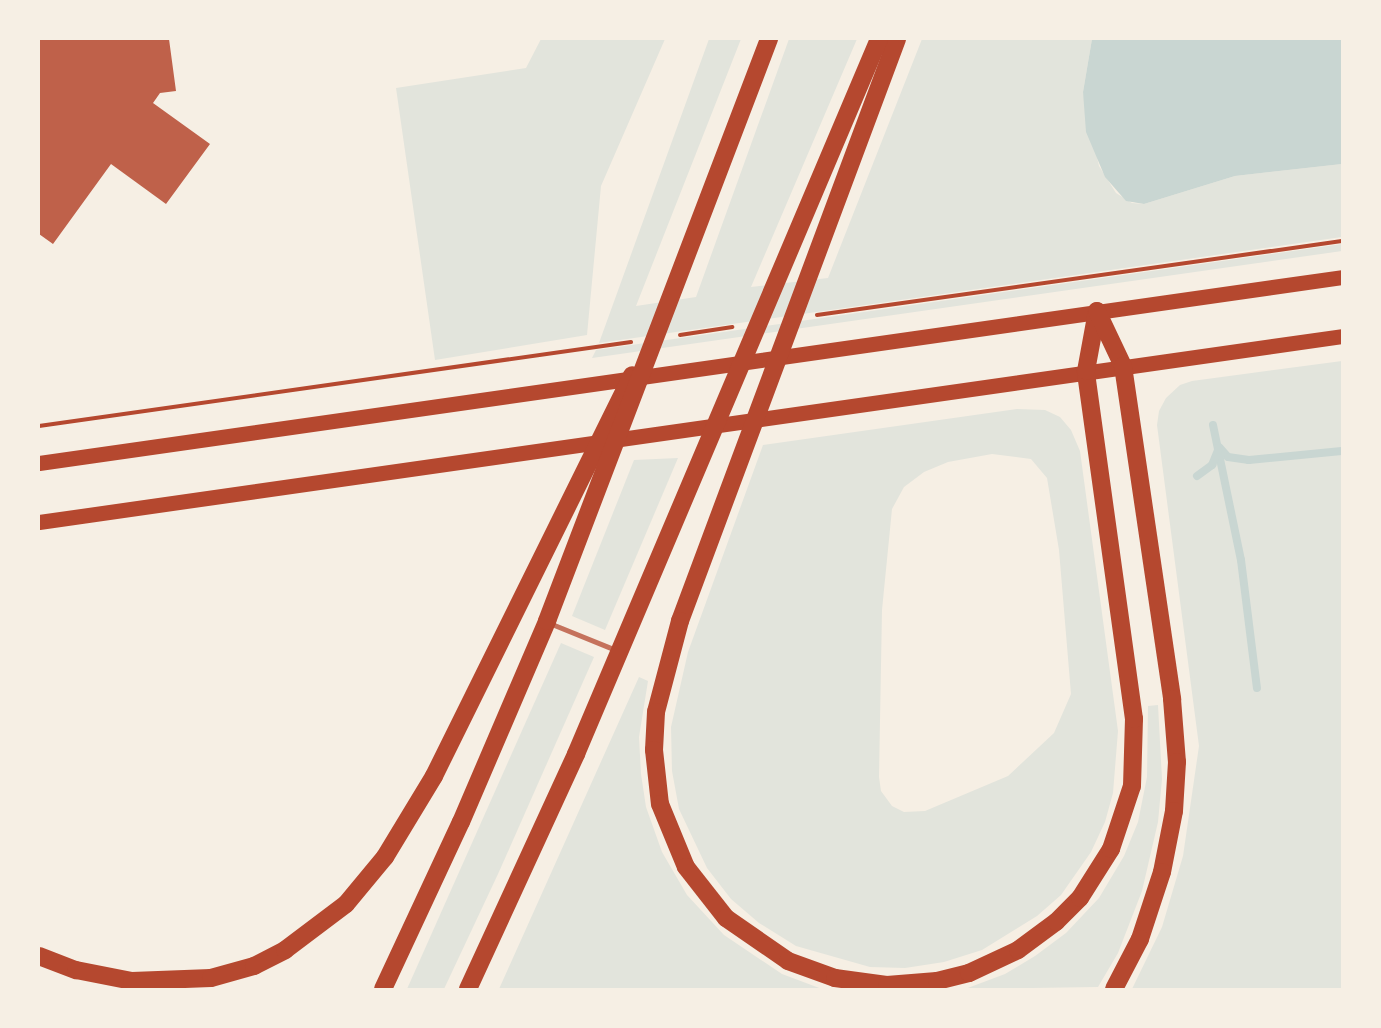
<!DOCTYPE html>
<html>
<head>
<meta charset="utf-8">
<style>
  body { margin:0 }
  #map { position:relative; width:1381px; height:1028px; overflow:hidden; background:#f6efe4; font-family:Barlow,sans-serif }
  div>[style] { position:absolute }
  .green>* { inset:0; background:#e2e4dc }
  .water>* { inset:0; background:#c9d6d2 }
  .stream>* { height:8px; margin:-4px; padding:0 4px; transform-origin:4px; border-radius:4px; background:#c9d6d2 }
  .building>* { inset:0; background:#bf614a }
  .path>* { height:4px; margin:-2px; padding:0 2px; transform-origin:2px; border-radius:2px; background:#b5482f }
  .service>* { height:4.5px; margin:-2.25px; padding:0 2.25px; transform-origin:2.25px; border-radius:2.25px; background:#c5725c }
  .primary>* { height:15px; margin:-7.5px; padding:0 7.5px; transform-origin:7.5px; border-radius:7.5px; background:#b5482f }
  .motorway>* { height:18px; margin:-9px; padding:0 9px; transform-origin:9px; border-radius:9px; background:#b5482f }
  span { translate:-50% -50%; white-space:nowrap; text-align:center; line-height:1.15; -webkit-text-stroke:6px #f6efe4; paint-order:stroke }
  .frame { position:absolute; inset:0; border:40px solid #f6efe4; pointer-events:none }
</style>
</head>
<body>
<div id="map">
  <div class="green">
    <i style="clip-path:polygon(541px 39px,665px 39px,601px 186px,587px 335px,435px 360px,396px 88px,526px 68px)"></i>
    <i style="clip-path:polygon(709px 39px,741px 39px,636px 306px,696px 297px,789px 39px,857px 39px,751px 287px,828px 278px,922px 39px,1092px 39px,1083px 92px,1099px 166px,1116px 193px,1132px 203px,1144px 204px,1235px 176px,1342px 164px,1342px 237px,599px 343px)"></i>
    <i style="clip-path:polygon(1342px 244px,1342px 251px,592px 358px,596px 350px)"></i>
    <i style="clip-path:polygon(1342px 361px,1342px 989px,1132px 989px,1162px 927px,1183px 856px,1199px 746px,1157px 425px,1159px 411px,1166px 398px,1180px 385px,1192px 381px)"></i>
    <i style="clip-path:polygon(evenodd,1017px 409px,1045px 410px,1060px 417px,1071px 430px,1080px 451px,1118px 731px,1113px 793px,1105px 822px,1091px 852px,1061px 895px,1037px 916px,982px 950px,944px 962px,905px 968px,870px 967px,796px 946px,759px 923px,731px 899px,707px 868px,679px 809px,672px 771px,671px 727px,688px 652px,763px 445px,1017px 409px,992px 454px,1031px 459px,1047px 478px,1059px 550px,1071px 694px,1054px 733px,1008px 776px,925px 811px,904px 812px,892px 806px,881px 791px,879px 777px,882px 610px,892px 509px,904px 487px,924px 472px,948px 462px,992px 454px)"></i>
    <i style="clip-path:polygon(678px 458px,605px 630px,572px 616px,634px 460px)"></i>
    <i style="clip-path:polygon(561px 643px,594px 657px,498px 874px,444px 989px,407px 989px)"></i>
    <i style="clip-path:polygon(639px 677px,648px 681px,639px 737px,641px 774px,646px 807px,662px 852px,687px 895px,724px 935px,782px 974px,822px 989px,499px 989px)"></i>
    <i style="clip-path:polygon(1158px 705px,1162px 779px,1158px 822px,1142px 891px,1118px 953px,1098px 987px,965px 989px,1005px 974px,1035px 956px,1066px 933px,1099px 898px,1124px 856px,1138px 822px,1147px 777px,1148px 706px)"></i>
  </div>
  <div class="water">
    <i style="clip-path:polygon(1092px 39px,1342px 39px,1342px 164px,1235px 176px,1144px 204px,1126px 201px,1105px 177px,1086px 132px,1083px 92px)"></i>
  </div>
  <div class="stream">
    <i style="left:1213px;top:425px;width:138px;rotate:78.3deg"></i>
    <i style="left:1241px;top:560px;width:129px;rotate:82.9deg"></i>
    <i style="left:1219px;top:447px;width:13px;rotate:48deg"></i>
    <i style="left:1228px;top:457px;width:21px;rotate:8deg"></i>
    <i style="left:1249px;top:460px;width:93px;rotate:-5.5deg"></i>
    <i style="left:1197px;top:476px;width:19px;rotate:-36deg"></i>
    <i style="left:1212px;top:465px;width:16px;rotate:-68deg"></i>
  </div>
  <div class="building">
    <i style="clip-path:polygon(39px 39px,169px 39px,176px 91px,160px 93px,153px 103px,210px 144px,166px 204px,111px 164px,53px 244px,39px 234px)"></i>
  </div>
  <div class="path">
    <i style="left:817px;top:315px;width:530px;rotate:-8.02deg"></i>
    <i style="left:680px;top:335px;width:53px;rotate:-8.7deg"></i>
    <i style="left:39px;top:426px;width:598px;rotate:-8.08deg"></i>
  </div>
  <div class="service">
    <i style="left:552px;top:624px;width:69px;rotate:22.1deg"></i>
  </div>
  <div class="primary">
    <i style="left:39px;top:463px;width:1316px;rotate:-8.12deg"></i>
    <i style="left:39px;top:522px;width:1316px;rotate:-8.12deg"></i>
  </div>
  <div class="motorway">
    <i style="left:897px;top:39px;width:621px;rotate:110.45deg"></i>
    <i style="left:680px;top:621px;width:94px;rotate:104.8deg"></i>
    <i style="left:656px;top:712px;width:38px;rotate:93deg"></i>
    <i style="left:654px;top:750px;width:54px;rotate:83.7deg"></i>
    <i style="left:660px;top:804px;width:68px;rotate:67.6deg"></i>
    <i style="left:686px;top:867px;width:65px;rotate:51.9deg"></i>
    <i style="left:726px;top:918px;width:75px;rotate:34.7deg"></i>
    <i style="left:788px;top:961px;width:50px;rotate:19.9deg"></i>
    <i style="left:835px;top:978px;width:52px;rotate:7.7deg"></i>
    <i style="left:887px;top:985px;width:50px;rotate:-4.6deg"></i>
    <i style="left:937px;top:981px;width:33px;rotate:-14deg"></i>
    <i style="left:969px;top:973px;width:54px;rotate:-25.1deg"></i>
    <i style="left:1018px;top:950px;width:47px;rotate:-36.4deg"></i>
    <i style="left:1056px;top:922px;width:34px;rotate:-45deg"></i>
    <i style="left:1080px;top:898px;width:58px;rotate:-57.7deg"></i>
    <i style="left:1111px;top:849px;width:66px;rotate:-71.6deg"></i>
    <i style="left:1132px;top:786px;width:67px;rotate:-88.3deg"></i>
    <i style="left:1134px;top:719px;width:351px;rotate:-97.9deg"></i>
    <i style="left:1086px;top:371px;width:61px;rotate:-79.6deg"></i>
    <i style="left:1097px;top:311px;width:61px;rotate:64.7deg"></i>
    <i style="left:1123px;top:366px;width:337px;rotate:81.6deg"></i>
    <i style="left:1172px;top:699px;width:63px;rotate:85.5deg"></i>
    <i style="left:1177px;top:762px;width:49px;rotate:93.5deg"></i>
    <i style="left:1174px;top:811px;width:62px;rotate:101.1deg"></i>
    <i style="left:1162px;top:872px;width:71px;rotate:108.2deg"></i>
    <i style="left:1140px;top:939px;width:56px;rotate:117.5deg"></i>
    <i style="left:39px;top:956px;width:40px;rotate:21deg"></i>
    <i style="left:76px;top:970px;width:57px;rotate:11.1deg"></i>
    <i style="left:132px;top:981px;width:79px;rotate:-2.2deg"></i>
    <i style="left:211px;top:978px;width:45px;rotate:-15.6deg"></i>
    <i style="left:254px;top:966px;width:35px;rotate:-27deg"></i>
    <i style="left:285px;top:950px;width:76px;rotate:-37deg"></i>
    <i style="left:346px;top:904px;width:61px;rotate:-50.3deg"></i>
    <i style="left:385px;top:857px;width:95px;rotate:-58.8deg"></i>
    <i style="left:434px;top:776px;width:447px;rotate:-63.7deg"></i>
    <i style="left:383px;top:989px;width:184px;rotate:-65deg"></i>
    <i style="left:461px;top:822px;width:219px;rotate:-66.8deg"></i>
    <i style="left:547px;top:621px;width:623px;rotate:-69.12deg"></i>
    <i style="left:468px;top:989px;width:259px;rotate:-65.3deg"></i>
    <i style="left:576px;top:754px;width:777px;rotate:-67.03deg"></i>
  </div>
  <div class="frame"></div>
</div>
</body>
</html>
